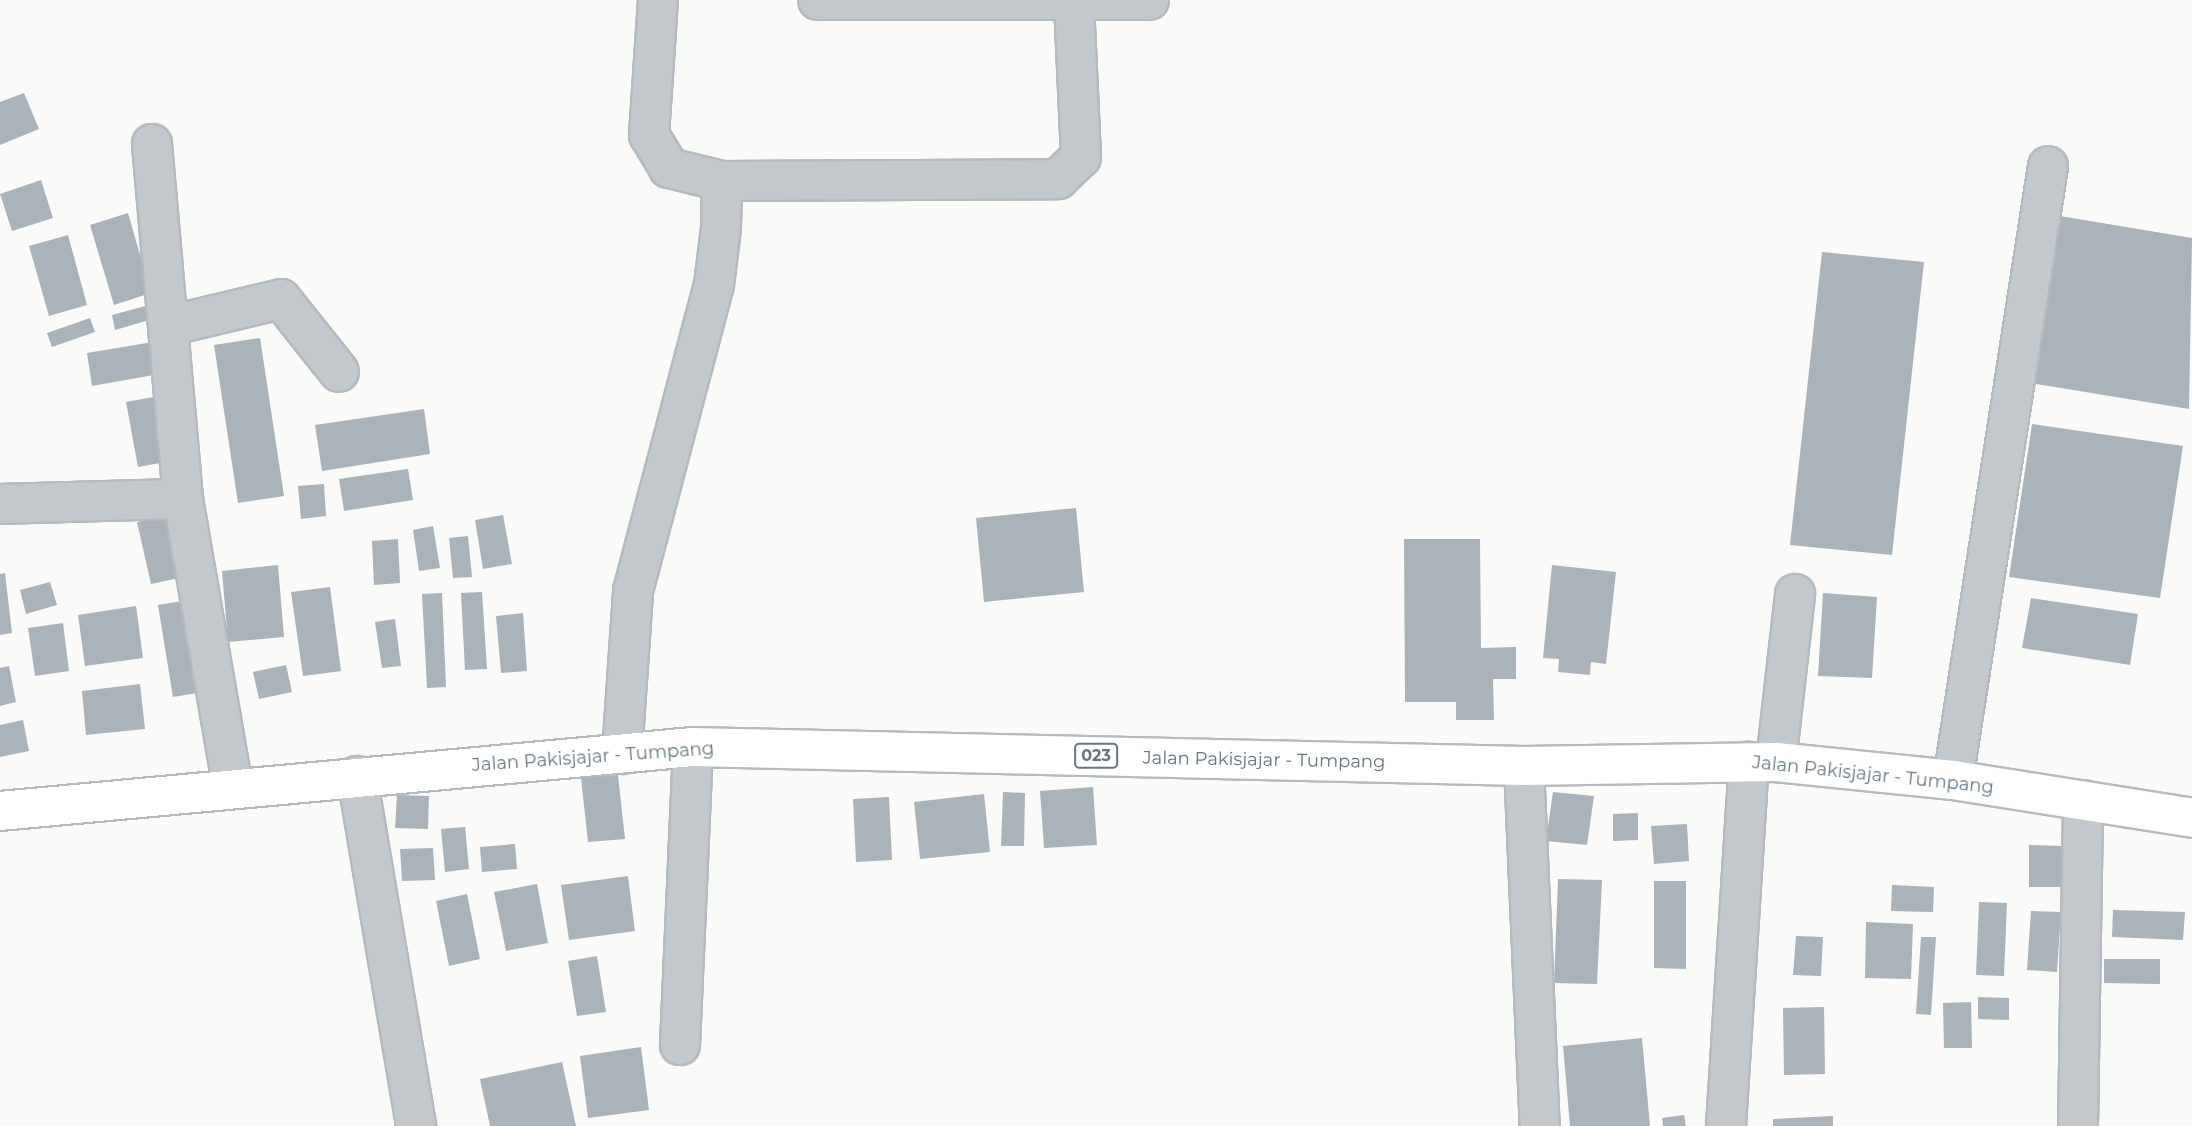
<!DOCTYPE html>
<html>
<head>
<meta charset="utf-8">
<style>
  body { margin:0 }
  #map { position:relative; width:2192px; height:1126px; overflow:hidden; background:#fafaf8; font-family:Montserrat,sans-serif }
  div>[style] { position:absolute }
  .building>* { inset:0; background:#aab3b9 }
  .roads { filter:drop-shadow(2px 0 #b5babe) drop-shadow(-2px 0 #b5babe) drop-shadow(0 2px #b5babe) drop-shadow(0 -2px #b5babe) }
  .minor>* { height:38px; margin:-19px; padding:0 19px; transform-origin:19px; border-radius:19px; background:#c3c8cc }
  .major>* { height:38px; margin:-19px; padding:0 19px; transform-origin:19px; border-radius:19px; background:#fff }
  span { translate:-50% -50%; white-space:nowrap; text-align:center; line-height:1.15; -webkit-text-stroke:7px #fff; paint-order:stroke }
  .shield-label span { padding:2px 5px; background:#fff; border:2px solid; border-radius:5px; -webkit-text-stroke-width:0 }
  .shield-label { font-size:16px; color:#657683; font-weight:700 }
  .street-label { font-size:18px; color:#657683 }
</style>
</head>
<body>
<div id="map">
  <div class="building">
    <i style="clip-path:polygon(24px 93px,39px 129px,0 145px,0 102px)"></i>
    <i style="clip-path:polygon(41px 180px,53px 218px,12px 231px,0 194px)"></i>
    <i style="clip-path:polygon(128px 213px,151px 293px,114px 305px,90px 225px)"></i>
    <i style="clip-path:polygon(2060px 216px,2192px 238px,2189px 409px,2031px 383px)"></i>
    <i style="clip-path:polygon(68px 235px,87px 305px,49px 316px,29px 246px)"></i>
    <i style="clip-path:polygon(1822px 252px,1924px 262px,1892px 555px,1790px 545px)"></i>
    <i style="clip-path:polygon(149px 305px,153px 319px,115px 330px,112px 315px)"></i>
    <i style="clip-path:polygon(90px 318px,95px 332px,52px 347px,47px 333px)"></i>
    <i style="clip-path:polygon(260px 338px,284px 496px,238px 503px,214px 345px)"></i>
    <i style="clip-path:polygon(159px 341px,165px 373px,92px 386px,87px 353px)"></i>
    <i style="clip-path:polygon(159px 396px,171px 461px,138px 467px,126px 402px)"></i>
    <i style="clip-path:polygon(424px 409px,430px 454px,322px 471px,315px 425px)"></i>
    <i style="clip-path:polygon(2032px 424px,2183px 446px,2160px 598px,2009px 577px)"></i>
    <i style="clip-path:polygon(408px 469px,413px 500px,344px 511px,339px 479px)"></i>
    <i style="clip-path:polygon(324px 484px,326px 516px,301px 519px,298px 486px)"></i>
    <i style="clip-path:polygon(1076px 508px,1084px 592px,984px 602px,976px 518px)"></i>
    <i style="clip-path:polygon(165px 515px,179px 578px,151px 584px,137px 522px)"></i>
    <i style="clip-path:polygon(503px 515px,512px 564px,483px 569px,475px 520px)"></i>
    <i style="clip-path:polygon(433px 526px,440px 568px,419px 571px,413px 530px)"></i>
    <i style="clip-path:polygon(468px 536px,472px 577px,453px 578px,449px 538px)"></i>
    <i style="clip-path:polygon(398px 539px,400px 583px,374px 585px,372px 541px)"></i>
    <i style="clip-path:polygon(1404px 539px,1480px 539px,1481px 648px,1516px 647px,1516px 679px,1493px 679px,1494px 720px,1456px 720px,1456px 702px,1405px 702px)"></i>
    <i style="clip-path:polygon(278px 565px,284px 637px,228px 642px,222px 571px)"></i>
    <i style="clip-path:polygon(1552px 565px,1616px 572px,1606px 664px,1591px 662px,1590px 675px,1558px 672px,1559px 659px,1543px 658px)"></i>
    <i style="clip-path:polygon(5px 573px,12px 633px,0 635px,0 574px)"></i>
    <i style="clip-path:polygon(50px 582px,57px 605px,26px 614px,20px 590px)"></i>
    <i style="clip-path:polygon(330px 587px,341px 671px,303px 676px,291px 592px)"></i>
    <i style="clip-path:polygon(482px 592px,487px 669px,465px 670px,461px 593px)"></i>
    <i style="clip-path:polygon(442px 593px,446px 687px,427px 688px,422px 594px)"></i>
    <i style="clip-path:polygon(1823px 593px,1877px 597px,1872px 678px,1818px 676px)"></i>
    <i style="clip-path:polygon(2031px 598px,2138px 614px,2130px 665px,2022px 648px)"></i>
    <i style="clip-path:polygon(182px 601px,197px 693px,173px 697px,158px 605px)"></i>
    <i style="clip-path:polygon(136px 606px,143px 658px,85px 666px,78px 615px)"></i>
    <i style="clip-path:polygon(523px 613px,527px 671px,501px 673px,496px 616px)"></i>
    <i style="clip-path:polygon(395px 619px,401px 666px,382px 668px,375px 622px)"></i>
    <i style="clip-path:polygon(63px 623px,69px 671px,35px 676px,28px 628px)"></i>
    <i style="clip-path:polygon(286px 665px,292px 692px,259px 699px,253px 672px)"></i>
    <i style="clip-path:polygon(9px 666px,16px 702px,0 706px,0 668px)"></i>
    <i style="clip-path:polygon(140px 684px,145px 729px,86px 735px,82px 691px)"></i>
    <i style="clip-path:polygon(23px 720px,29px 751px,0 757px,0 725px)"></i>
    <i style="clip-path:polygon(618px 775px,625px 839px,588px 842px,581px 778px)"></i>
    <i style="clip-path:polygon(1093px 787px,1097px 845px,1044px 848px,1040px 791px)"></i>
    <i style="clip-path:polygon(1003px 792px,1025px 793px,1024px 846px,1001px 846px)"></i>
    <i style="clip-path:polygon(1553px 792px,1594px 796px,1587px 845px,1546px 841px)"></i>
    <i style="clip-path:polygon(984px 794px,990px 852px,920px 859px,914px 802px)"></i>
    <i style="clip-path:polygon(397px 795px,429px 796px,428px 829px,395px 828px)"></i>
    <i style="clip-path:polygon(889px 797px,892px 860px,856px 862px,853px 799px)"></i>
    <i style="clip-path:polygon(1638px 813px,1638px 840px,1613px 841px,1613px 814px)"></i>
    <i style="clip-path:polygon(1687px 824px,1689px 861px,1654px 864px,1651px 826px)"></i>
    <i style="clip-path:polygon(465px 827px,469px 869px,445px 872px,441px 829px)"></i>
    <i style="clip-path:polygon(515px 844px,517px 869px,482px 872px,480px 847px)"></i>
    <i style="clip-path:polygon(2029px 845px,2061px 846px,2061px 887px,2029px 887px)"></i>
    <i style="clip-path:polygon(433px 848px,435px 880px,402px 881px,400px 849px)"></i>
    <i style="clip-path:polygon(628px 876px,635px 931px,569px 940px,561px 885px)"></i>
    <i style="clip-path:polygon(1558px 879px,1602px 880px,1597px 984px,1554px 983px)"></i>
    <i style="clip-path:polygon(1654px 881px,1686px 881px,1686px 969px,1654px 968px)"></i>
    <i style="clip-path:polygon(537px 884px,548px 943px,506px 951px,494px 892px)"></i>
    <i style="clip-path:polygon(1892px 885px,1934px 887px,1933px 912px,1891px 911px)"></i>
    <i style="clip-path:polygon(467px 894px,480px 959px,449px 966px,436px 901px)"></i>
    <i style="clip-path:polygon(1979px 902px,2007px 903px,2004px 976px,1976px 975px)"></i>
    <i style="clip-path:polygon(2113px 910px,2185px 912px,2183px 940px,2112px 937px)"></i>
    <i style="clip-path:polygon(2031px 911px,2061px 912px,2057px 972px,2027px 970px)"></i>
    <i style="clip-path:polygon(1866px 922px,1913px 924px,1911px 979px,1865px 978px)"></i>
    <i style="clip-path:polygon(1796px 936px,1823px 937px,1821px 976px,1793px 975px)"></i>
    <i style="clip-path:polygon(1921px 937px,1936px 937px,1931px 1015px,1916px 1014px)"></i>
    <i style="clip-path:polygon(597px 956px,606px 1012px,577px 1016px,568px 961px)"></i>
    <i style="clip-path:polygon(2104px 959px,2160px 959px,2160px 984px,2104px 983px)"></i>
    <i style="clip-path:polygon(1978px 997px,2009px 998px,2009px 1020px,1978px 1019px)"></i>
    <i style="clip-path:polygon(1971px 1002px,1972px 1048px,1944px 1048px,1943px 1003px)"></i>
    <i style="clip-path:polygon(1824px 1007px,1825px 1074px,1784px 1075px,1783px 1008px)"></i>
    <i style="clip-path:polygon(1642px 1038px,1650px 1126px,1570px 1126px,1563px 1046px)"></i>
    <i style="clip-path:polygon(641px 1047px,649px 1110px,588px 1118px,580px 1056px)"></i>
    <i style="clip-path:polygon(562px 1062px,576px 1126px,490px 1126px,480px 1079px)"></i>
    <i style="clip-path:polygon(1684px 1115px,1686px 1126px,1663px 1126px,1662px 1118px)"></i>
    <i style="clip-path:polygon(1833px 1116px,1833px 1126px,1773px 1126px,1773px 1119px)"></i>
  </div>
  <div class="roads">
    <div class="minor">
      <i style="left:818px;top:0;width:331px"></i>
      <i style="left:152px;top:144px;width:356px;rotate:85deg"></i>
      <i style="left:183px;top:499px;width:292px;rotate:80.2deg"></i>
      <i style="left:722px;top:181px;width:336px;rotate:-0.3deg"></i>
      <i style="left:1058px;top:179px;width:32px;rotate:-44deg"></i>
      <i style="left:1081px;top:157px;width:157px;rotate:-92.6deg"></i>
      <i style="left:168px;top:326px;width:116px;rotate:-13.4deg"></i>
      <i style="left:281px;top:299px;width:93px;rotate:51.5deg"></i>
      <i style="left:0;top:504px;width:183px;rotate:-1.6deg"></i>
      <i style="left:622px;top:754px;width:163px;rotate:-86.1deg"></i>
      <i style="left:633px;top:591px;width:317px;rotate:-75.2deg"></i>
      <i style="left:714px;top:285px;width:57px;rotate:-83deg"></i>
      <i style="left:721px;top:228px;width:47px;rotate:-88.8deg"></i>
      <i style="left:722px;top:181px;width:55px;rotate:-166.2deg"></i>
      <i style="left:669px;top:168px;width:39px;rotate:-121deg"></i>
      <i style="left:649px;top:135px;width:135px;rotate:-86.2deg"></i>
      <i style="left:1776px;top:762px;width:169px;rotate:-83.5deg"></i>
      <i style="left:1524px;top:766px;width:360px;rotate:87.5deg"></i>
      <i style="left:357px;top:776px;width:355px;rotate:80.4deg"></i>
      <i style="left:1953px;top:780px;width:621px;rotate:-81.2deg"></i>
      <i style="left:680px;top:1045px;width:298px;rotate:-87.5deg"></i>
      <i style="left:1726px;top:1126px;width:365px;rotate:-86.4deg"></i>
      <i style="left:2078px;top:1126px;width:326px;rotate:-89.1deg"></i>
    </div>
    <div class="major">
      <i style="left:0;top:811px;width:696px;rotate:-5.28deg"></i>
      <i style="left:693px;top:747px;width:831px;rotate:1.31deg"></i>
      <i style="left:1524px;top:766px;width:252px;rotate:-0.9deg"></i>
      <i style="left:1776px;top:762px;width:178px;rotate:5.8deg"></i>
      <i style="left:1953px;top:780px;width:242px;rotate:9deg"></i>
    </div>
  </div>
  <div class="shield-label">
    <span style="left:1096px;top:756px">023</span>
  </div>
  <div class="street-label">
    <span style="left:593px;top:757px;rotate:-4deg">Jalan Pakisjajar - Tumpang</span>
    <span style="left:1264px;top:760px;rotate:1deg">Jalan Pakisjajar - Tumpang</span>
    <span style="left:1873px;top:775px;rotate:6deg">Jalan Pakisjajar - Tumpang</span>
  </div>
</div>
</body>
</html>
